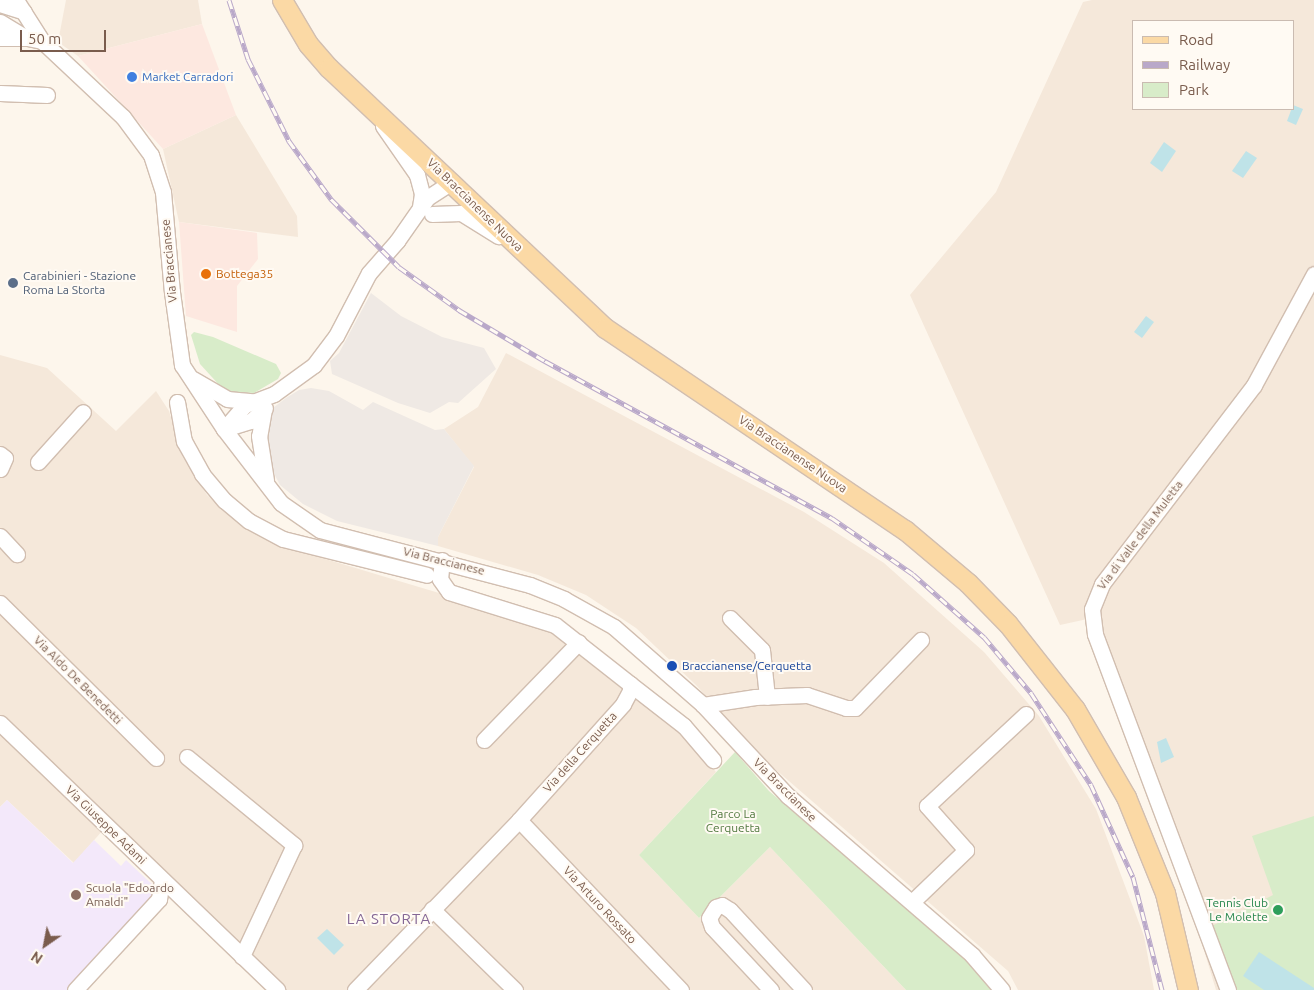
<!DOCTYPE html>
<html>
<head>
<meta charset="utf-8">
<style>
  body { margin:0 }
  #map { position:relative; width:1314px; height:990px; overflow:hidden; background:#fdf6ec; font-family:Ubuntu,sans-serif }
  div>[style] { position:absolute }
  .residential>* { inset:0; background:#f5e8da }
  .commercial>* { inset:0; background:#fde8e0 }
  .industrial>* { inset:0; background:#efe9e4 }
  .education>* { inset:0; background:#f3e8fa }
  .green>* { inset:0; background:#d8ecc9 }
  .water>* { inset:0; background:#bfe3e8 }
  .roads { filter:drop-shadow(1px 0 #d1beb0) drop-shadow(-1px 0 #d1beb0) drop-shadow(0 1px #d1beb0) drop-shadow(0 -1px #d1beb0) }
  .minor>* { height:15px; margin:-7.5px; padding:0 7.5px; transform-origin:7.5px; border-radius:7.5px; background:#fff }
  .major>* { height:19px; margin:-9.5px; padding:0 9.5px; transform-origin:9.5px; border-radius:9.5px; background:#fbd9a5 }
  .rail>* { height:5px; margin-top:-2.5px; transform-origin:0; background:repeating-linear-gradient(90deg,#fffaf3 0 9px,#b9a8c9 0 18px); box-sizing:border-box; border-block:1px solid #b9a8c9 }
  .dots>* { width:14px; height:14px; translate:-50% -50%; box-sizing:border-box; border:2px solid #fffaf3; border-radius:50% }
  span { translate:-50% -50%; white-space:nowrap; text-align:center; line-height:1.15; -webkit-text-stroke:4px #fffaf3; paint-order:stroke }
  .shop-label { font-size:12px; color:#366cbe }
  .left { translate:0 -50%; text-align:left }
  .street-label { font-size:12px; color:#7a5c4d }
  .food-label { font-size:12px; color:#c56008 }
  .service-label { font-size:12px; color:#4e5e75 }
  .transit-label { font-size:12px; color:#164399 }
  .park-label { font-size:12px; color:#537a41 }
  .education-label { font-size:12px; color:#785e54 }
  .leisure-label { font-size:12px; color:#27864d }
  .right { translate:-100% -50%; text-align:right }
  .quarter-label { font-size:15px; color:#846695; letter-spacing:1px }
  .legend { position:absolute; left:1132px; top:20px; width:162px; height:90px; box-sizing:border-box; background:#fffaf3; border:1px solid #cabbb1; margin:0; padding:6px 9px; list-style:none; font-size:15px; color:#7a5c4d }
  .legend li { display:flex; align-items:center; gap:10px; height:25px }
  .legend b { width:25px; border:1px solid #cabbb1 }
  .north { position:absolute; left:20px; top:920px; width:50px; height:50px; -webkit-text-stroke:4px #fffaf3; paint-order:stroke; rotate:213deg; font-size:14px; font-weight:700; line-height:20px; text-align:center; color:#7a5c4d }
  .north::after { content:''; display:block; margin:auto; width:18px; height:22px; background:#7a5c4d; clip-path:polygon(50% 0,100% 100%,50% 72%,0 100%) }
  .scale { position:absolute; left:20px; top:30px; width:86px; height:22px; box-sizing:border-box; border:2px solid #7a5c4d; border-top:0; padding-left:6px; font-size:15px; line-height:18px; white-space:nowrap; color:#7a5c4d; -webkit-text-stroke:4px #fffaf3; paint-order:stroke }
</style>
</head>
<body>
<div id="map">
  <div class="residential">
    <i style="clip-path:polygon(66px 0,198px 0,202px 24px,78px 56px,58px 42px)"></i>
    <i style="clip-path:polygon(evenodd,1092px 0,1314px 0,1314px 990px,1216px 990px,1163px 815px,1092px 618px,1060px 625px,910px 295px,996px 192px,1083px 2px,1092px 0,1133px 21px,1293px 21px,1293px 109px,1133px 109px,1133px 21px)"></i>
    <i style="clip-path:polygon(236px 115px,297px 216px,298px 237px,179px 222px,163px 149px)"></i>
    <i style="clip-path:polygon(506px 353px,804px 512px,884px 563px,984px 652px,1039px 716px,1096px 809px,1144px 936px,1154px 990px,1018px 990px,1008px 971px,767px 762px,696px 685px,636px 628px,586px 595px,538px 575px,438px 546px,438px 537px,474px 467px,444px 429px,478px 407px)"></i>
    <i style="clip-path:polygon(0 355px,47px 368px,116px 431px,156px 391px,169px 411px,183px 457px,207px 495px,238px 523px,261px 537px,292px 549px,549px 626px,616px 680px,622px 689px,621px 700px,347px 990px,285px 990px,0 717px)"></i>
    <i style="clip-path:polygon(632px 698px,638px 698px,679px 728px,716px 772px,639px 855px,699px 918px,770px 847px,906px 990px,364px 990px)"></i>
    <i style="clip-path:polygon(0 730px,103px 830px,74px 863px,7px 800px,0 807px)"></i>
  </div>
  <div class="commercial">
    <i style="clip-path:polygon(202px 24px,236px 115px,163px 149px,78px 56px)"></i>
    <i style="clip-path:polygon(179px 222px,257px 233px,258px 259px,237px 286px,237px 332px,186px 316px)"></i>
  </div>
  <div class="industrial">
    <i style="clip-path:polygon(371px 293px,401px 316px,442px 337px,484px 348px,496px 369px,458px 403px,449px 402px,430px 413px,398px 403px,332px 374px,330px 361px,339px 353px)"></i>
    <i style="clip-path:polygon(311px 388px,329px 391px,363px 410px,373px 402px,435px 430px,444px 429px,474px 466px,438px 537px,438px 546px,337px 521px,303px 504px,280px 485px,267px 460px,264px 421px,273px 408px,286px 398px,299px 390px)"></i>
  </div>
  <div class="education">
    <i style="clip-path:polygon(7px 800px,73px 863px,94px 840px,121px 866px,126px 860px,155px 887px,148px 903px,69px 990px,0 990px,0 807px)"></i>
  </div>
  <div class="green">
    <i style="clip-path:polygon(194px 332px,213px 337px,276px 364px,281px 373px,278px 379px,254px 393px,233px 392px,221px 387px,200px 364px,191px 335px)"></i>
    <i style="clip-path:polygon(735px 752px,769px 791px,984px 975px,994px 990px,906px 990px,770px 847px,699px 918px,639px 855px)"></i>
    <i style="clip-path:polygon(1314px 816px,1314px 990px,1236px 990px,1212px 926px,1273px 895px,1252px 836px)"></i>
  </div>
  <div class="water">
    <i style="clip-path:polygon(1293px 105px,1303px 109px,1296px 125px,1287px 121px)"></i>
    <i style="clip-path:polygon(1164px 142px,1176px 151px,1162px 172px,1150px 163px)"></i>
    <i style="clip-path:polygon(1246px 151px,1257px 158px,1243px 178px,1232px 171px)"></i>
    <i style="clip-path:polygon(1146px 316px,1154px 322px,1142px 338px,1134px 332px)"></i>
    <i style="clip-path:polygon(1166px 738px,1174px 757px,1161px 763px,1157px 742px)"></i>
    <i style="clip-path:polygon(327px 929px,344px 945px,334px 955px,317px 938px)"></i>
    <i style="clip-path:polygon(1259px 952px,1314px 988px,1314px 990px,1264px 990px,1243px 976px)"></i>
  </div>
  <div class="roads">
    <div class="minor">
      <i style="left:16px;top:0;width:49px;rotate:57.6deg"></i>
      <i style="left:42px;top:41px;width:111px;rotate:43.2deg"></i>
      <i style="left:123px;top:117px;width:47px;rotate:53.6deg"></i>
      <i style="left:151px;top:155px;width:39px;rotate:72deg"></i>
      <i style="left:163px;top:192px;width:100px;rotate:84.9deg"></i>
      <i style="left:172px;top:292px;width:74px;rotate:82.2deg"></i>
      <i style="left:182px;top:365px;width:77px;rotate:56.7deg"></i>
      <i style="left:224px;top:429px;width:93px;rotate:52.4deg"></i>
      <i style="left:281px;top:503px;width:47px;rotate:34.7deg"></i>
      <i style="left:320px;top:530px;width:217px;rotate:14.7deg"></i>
      <i style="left:530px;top:585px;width:37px;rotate:22deg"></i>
      <i style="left:564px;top:599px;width:57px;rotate:29.2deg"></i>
      <i style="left:614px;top:627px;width:118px;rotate:41.2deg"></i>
      <i style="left:703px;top:705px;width:125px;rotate:47deg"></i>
      <i style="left:788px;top:796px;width:243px;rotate:40.8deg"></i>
      <i style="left:972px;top:955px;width:46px;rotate:49.4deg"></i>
      <i style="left:0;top:4px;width:25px;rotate:18deg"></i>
      <i style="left:0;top:22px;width:27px;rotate:31deg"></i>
      <i style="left:0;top:38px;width:27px"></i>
      <i style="left:27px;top:38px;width:15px;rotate:11deg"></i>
      <i style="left:0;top:93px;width:47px;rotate:2.4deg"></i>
      <i style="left:383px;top:126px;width:60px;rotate:55.2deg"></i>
      <i style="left:417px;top:175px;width:20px;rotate:75deg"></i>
      <i style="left:422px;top:194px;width:12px;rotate:99deg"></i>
      <i style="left:432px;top:214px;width:29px;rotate:-2deg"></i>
      <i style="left:461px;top:213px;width:44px;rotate:31.9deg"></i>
      <i style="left:193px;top:379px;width:39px;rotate:30deg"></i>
      <i style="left:227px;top:399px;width:25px;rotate:5deg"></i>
      <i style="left:177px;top:402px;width:40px;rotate:80deg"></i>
      <i style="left:184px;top:441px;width:38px;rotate:61deg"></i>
      <i style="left:202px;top:474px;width:35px;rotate:50deg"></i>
      <i style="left:225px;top:501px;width:31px;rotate:40deg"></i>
      <i style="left:249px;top:521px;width:38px;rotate:28deg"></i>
      <i style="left:283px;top:539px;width:148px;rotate:14deg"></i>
      <i style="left:264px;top:409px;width:27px;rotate:100deg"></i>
      <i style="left:259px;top:436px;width:45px;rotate:81deg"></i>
      <i style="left:224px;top:429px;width:32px;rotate:-49deg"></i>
      <i style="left:245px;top:405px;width:31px;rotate:-21deg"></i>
      <i style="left:274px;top:394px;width:49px;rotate:-35.9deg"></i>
      <i style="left:314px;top:365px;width:36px;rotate:-53deg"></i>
      <i style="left:336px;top:336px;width:71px;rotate:-62.4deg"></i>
      <i style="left:369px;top:273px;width:43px;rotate:-48.8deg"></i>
      <i style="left:397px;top:241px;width:52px;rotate:-55.1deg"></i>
      <i style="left:427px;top:198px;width:30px;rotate:-33deg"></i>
      <i style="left:224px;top:429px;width:28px;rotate:-17deg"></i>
      <i style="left:251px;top:421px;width:19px;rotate:-43deg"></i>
      <i style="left:0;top:454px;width:6px;rotate:39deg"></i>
      <i style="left:5px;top:458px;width:12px;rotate:114deg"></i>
      <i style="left:38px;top:462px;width:67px;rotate:-48deg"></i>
      <i style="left:0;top:536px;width:25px;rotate:47deg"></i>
      <i style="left:0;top:603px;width:220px;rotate:44.8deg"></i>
      <i style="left:730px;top:618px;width:45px;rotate:45deg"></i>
      <i style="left:762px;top:650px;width:47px;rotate:83.9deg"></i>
      <i style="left:630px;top:684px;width:68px;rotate:37.9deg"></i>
      <i style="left:684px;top:726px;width:45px;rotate:49.5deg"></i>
      <i style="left:703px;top:705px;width:53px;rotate:-8.7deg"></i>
      <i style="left:755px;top:697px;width:52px;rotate:-2.2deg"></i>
      <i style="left:807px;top:695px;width:41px;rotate:18.4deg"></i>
      <i style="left:846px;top:708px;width:9px"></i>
      <i style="left:855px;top:708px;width:95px;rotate:-45.9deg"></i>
      <i style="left:0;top:723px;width:385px;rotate:43.9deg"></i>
      <i style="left:484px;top:740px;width:136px;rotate:-45.9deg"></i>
      <i style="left:187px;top:757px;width:139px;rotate:39.4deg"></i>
      <i style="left:294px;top:845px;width:123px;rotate:115.1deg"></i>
      <i style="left:519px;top:820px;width:235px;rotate:46.4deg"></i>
      <i style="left:912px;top:902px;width:75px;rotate:-43.9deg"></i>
      <i style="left:966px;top:850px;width:59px;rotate:-131.6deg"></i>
      <i style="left:927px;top:806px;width:135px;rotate:-42.9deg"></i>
      <i style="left:432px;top:909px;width:116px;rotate:44.3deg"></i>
      <i style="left:75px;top:990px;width:124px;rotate:-47.3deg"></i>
      <i style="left:159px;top:899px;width:19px;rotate:-81deg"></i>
      <i style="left:355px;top:990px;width:236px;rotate:-46deg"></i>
      <i style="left:519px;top:820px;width:156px;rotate:-48.1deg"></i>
      <i style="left:623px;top:704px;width:15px;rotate:-62deg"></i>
      <i style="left:630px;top:691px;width:7px;rotate:-90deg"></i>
      <i style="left:630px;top:684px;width:95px;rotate:-141.8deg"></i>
      <i style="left:555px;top:625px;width:111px;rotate:-162.7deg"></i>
      <i style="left:449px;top:592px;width:16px;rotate:-125deg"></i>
      <i style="left:440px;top:579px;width:19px;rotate:-84deg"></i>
      <i style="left:771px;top:990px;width:86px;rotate:-133.1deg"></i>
      <i style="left:712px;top:927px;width:9px;rotate:-108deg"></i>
      <i style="left:709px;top:918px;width:13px;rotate:-58deg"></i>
      <i style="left:716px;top:907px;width:6px;rotate:-18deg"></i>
      <i style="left:722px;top:905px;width:9px;rotate:32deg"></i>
      <i style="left:730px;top:910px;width:109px;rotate:47.2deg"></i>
      <i style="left:1228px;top:990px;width:380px;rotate:-110.5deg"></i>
      <i style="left:1095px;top:634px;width:25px;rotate:-97deg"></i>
      <i style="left:1092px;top:609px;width:27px;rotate:-68deg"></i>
      <i style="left:1102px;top:584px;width:250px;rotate:-52.6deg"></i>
      <i style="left:1254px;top:385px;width:126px;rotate:-61.6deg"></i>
    </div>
    <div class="major">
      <i style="left:282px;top:0;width:51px;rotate:59.4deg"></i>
      <i style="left:308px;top:44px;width:32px;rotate:49deg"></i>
      <i style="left:329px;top:68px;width:379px;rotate:43.3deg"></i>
      <i style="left:605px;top:328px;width:362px;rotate:34deg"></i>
      <i style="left:905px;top:530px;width:82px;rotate:40.1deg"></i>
      <i style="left:968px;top:583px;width:57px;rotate:45.7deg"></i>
      <i style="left:1008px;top:624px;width:108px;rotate:51.8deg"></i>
      <i style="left:1075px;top:709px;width:102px;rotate:59.9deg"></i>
      <i style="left:1126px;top:797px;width:104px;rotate:67.9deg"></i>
      <i style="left:1165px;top:893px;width:100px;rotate:76.7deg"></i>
    </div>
  </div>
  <div class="rail">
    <i style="left:229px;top:0;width:62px;rotate:72.1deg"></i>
    <i style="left:248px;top:59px;width:92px;rotate:63.4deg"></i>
    <i style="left:289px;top:141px;width:72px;rotate:54.1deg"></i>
    <i style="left:331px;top:199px;width:96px;rotate:45deg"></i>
    <i style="left:399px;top:267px;width:74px;rotate:35.6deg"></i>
    <i style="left:459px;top:310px;width:100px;rotate:30.7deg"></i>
    <i style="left:545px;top:361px;width:327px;rotate:28.7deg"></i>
    <i style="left:832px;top:518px;width:98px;rotate:34.7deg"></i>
    <i style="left:913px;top:574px;width:95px;rotate:41.6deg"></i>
    <i style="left:984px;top:637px;width:73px;rotate:50deg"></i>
    <i style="left:1031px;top:693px;width:110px;rotate:56.9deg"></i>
    <i style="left:1091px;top:785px;width:101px;rotate:65.5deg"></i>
    <i style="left:1133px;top:877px;width:117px;rotate:75.6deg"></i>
  </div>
  <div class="dots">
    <i style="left:132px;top:77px;background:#3f7fe0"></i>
    <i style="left:206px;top:274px;background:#e8710a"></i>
    <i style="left:13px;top:283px;background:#5c6f8a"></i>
    <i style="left:672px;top:666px;background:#1a4fb4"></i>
    <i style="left:76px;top:895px;background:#8d6e63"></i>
    <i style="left:1278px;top:910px;background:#2e9e5b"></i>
  </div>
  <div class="shop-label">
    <span class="left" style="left:142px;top:77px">Market Carradori</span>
  </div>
  <div class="street-label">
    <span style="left:475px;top:205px;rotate:44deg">Via Braccianense Nuova</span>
    <span style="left:169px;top:261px;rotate:-95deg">Via Braccianese</span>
    <span style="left:793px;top:454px;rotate:34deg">Via Braccianense Nuova</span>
    <span style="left:1140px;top:535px;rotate:-53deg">Via di Valle della Muletta</span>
    <span style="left:444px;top:561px;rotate:14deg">Via Braccianese</span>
    <span style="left:78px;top:680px;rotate:45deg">Via Aldo De Benedetti</span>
    <span style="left:580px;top:752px;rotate:-48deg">Via della Cerquetta</span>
    <span style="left:785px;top:790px;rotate:45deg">Via Braccianese</span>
    <span style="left:106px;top:825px;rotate:44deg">Via Giuseppe Adami</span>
    <span style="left:600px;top:905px;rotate:47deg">Via Arturo Rossato</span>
  </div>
  <div class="food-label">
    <span class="left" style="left:216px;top:274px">Bottega35</span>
  </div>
  <div class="service-label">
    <span class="left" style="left:23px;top:283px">Carabinieri - Stazione<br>Roma La Storta</span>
  </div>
  <div class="transit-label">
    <span class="left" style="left:682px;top:666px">Braccianense/Cerquetta</span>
  </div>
  <div class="park-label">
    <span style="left:733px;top:821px">Parco La<br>Cerquetta</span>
  </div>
  <div class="education-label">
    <span class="left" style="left:86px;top:895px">Scuola "Edoardo<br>Amaldi"</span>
  </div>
  <div class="leisure-label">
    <span class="right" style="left:1268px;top:910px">Tennis Club<br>Le Molette</span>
  </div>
  <div class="quarter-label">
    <span style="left:389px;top:919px">LA STORTA</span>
  </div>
  <ul class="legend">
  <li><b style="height:6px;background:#fbd9a5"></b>Road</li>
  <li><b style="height:6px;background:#b9a8c9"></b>Railway</li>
  <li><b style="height:14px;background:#d8ecc9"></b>Park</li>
  </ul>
  <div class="north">N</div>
  <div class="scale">50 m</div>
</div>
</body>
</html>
